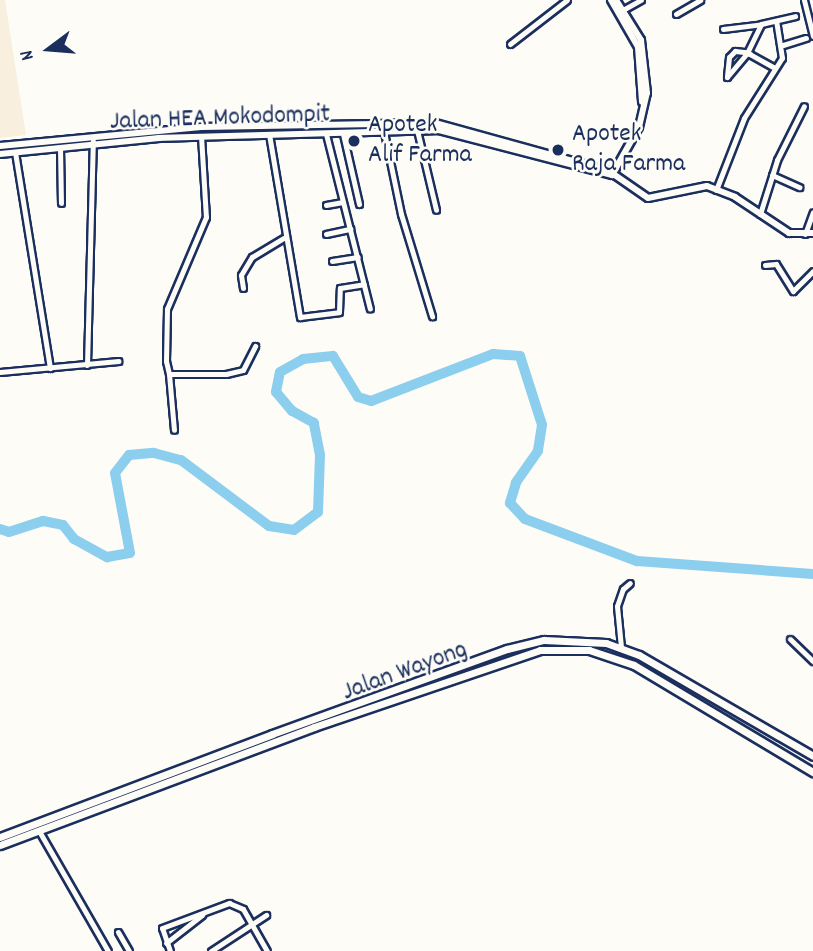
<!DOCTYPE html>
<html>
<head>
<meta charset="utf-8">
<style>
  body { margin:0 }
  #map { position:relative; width:813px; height:951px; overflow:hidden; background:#fdfcf7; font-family:Dekko,sans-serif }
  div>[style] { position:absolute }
  .built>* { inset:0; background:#f9efde }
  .river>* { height:10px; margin:-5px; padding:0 5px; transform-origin:5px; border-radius:5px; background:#8bceed }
  .roads { filter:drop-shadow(2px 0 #1b2f5e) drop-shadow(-2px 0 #1b2f5e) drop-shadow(0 2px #1b2f5e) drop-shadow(0 -2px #1b2f5e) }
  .minor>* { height:5px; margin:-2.5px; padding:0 2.5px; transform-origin:2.5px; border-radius:2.5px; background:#fdfcf7 }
  .tertiary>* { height:6px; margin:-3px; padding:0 3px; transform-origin:3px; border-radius:3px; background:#fdfcf7 }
  .secondary>* { height:7px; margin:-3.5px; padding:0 3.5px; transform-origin:3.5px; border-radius:3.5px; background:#fdfcf7 }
  .dots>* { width:19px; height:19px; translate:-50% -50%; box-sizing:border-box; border:4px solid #fdfcf7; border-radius:50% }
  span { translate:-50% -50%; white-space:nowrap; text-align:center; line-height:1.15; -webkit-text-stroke:5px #fdfcf7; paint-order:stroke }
  .street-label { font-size:26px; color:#1b2f5e }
  .poi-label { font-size:26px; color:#1b2f5e }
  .left { translate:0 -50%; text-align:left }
  .north { position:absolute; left:14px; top:14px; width:70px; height:70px; -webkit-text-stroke:5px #fdfcf7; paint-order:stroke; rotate:254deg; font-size:19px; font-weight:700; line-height:28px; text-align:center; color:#1b2f5e }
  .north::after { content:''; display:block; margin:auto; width:24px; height:32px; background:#1b2f5e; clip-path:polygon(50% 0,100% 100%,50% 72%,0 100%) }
</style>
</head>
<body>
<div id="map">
  <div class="built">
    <i style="clip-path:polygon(0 0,5px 0,26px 135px,0 138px)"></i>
  </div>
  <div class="river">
    <i style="left:0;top:529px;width:9px;rotate:18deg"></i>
    <i style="left:9px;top:532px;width:36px;rotate:-18deg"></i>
    <i style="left:43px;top:521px;width:20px;rotate:11deg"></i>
    <i style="left:63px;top:525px;width:18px;rotate:52deg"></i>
    <i style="left:74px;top:539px;width:38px;rotate:29deg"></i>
    <i style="left:107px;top:557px;width:23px;rotate:-10deg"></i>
    <i style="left:130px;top:553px;width:81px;rotate:-100.6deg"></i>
    <i style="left:115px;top:473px;width:23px;rotate:-52deg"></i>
    <i style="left:129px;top:455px;width:25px;rotate:-5deg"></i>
    <i style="left:154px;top:453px;width:28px;rotate:15deg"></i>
    <i style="left:181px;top:460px;width:110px;rotate:36.9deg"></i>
    <i style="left:269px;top:526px;width:25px;rotate:9deg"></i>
    <i style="left:294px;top:530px;width:30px;rotate:-37deg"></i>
    <i style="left:318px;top:512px;width:57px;rotate:-88deg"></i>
    <i style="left:320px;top:455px;width:33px;rotate:-101deg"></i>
    <i style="left:314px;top:423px;width:25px;rotate:-151deg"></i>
    <i style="left:292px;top:411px;width:25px;rotate:-130deg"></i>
    <i style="left:276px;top:392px;width:20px;rotate:-79deg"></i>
    <i style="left:280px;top:372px;width:26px;rotate:-29deg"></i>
    <i style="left:303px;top:359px;width:30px;rotate:-6deg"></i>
    <i style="left:333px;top:356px;width:48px;rotate:58.6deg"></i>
    <i style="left:358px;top:397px;width:14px;rotate:17deg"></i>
    <i style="left:371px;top:401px;width:131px;rotate:-21.1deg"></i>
    <i style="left:493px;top:354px;width:27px;rotate:4deg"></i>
    <i style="left:520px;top:356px;width:72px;rotate:72.3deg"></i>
    <i style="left:542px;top:425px;width:26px;rotate:99deg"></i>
    <i style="left:538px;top:451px;width:39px;rotate:125deg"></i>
    <i style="left:516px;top:483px;width:21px;rotate:107deg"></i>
    <i style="left:510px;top:503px;width:22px;rotate:47deg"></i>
    <i style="left:525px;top:519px;width:120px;rotate:20.6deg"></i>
    <i style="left:637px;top:561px;width:176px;rotate:4.2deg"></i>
  </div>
  <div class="roads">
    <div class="minor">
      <i style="left:804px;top:0;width:37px;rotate:76deg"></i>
      <i style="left:619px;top:12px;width:25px;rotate:-29deg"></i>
      <i style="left:676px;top:14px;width:28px;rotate:-30deg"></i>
      <i style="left:723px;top:29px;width:38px;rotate:-7deg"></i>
      <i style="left:510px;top:44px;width:72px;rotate:-37.7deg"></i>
      <i style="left:783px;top:45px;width:24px;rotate:-17deg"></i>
      <i style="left:773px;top:67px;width:26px;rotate:-151deg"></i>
      <i style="left:750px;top:54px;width:6px;rotate:-162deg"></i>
      <i style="left:744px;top:52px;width:9px;rotate:-174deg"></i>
      <i style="left:735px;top:51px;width:8px;rotate:135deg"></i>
      <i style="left:729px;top:57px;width:20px;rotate:96deg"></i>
      <i style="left:727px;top:77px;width:31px;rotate:-50deg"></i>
      <i style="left:747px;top:53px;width:32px;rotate:-64deg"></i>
      <i style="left:761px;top:24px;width:35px;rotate:-13deg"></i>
      <i style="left:417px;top:130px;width:82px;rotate:76.6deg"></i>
      <i style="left:384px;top:132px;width:84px;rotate:78.3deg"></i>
      <i style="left:401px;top:214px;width:107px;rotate:73.1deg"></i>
      <i style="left:269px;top:134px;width:186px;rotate:80.4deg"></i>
      <i style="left:300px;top:317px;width:39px;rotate:-7deg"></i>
      <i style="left:339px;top:312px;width:24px;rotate:-88deg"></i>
      <i style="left:340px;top:288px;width:24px;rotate:-9deg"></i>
      <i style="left:326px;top:134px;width:180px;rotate:75.9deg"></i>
      <i style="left:343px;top:134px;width:72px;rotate:77.1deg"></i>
      <i style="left:201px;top:136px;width:81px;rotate:86.5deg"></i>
      <i style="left:206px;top:217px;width:100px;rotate:113deg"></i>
      <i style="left:167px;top:309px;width:52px;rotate:91.1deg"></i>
      <i style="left:166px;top:361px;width:13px;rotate:77deg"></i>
      <i style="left:169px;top:374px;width:57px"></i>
      <i style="left:226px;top:374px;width:17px;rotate:-13deg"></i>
      <i style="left:243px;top:370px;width:27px;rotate:-63deg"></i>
      <i style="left:60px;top:147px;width:56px;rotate:89deg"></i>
      <i style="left:15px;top:152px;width:219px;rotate:80.8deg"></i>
      <i style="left:772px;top:175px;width:30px;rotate:24deg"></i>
      <i style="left:716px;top:190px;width:77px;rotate:-68.7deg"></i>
      <i style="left:744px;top:118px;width:71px;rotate:-57.7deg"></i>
      <i style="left:782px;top:58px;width:36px;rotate:-99deg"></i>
      <i style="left:326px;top:205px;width:17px;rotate:-10deg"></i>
      <i style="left:760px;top:214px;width:57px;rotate:-72.5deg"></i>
      <i style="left:777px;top:160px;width:60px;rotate:-63.4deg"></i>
      <i style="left:326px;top:234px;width:25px;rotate:-12deg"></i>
      <i style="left:805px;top:234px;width:23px;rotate:-70deg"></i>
      <i style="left:332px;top:261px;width:26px;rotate:-9deg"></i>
      <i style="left:765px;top:265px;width:11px;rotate:-5deg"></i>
      <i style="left:776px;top:264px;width:32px;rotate:58deg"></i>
      <i style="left:793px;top:291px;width:28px;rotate:-45deg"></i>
      <i style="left:243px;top:288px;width:13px;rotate:-99deg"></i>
      <i style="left:241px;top:275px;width:21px;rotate:-59deg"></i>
      <i style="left:252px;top:257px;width:37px;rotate:-31deg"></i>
      <i style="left:87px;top:365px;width:224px;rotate:-88.5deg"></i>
      <i style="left:0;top:372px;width:119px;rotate:-5.3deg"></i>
      <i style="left:169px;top:374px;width:56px;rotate:84.9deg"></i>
      <i style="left:790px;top:639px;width:32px;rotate:44deg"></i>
      <i style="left:621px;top:647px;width:41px;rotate:-95.6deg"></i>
      <i style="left:617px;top:606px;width:18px;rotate:-71deg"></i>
      <i style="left:623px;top:589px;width:9px;rotate:-41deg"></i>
      <i style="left:39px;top:831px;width:138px;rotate:60.1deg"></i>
      <i style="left:118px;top:932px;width:22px;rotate:60deg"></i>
      <i style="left:166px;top:943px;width:46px;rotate:-37.9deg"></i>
      <i style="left:170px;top:951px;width:24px;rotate:-109deg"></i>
      <i style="left:162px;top:928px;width:72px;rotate:-20.5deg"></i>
      <i style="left:229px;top:903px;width:15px;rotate:23deg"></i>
      <i style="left:243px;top:909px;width:48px;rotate:60.3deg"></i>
      <i style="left:211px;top:951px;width:66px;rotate:-33.2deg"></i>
    </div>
    <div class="tertiary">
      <i style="left:611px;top:0;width:54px;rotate:60.1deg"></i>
      <i style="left:638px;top:47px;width:55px;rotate:85.8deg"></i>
      <i style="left:0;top:146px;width:202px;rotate:-5.4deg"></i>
      <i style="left:201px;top:127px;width:234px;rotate:-1deg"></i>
      <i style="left:435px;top:123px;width:180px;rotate:15.4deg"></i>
      <i style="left:609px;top:171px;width:47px;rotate:34.7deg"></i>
      <i style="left:648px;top:198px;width:60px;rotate:-11.5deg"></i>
      <i style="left:707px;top:186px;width:30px;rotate:21deg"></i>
      <i style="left:735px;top:197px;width:65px;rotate:33.7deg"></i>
      <i style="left:789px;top:233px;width:24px"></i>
      <i style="left:0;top:154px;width:160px;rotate:-5.7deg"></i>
      <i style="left:159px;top:138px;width:280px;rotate:-1.6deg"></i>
      <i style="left:439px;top:130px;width:179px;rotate:14.6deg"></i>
      <i style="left:612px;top:175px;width:55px;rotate:-60.6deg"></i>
      <i style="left:639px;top:127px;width:35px;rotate:-77deg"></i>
      <i style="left:647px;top:93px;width:53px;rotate:-96.5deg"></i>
      <i style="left:641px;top:40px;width:47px;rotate:-122deg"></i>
    </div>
    <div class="secondary">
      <i style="left:0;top:837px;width:291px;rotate:-20.7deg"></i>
      <i style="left:272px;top:734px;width:250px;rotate:-19.9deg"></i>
      <i style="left:507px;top:649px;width:38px;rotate:-14deg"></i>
      <i style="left:544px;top:640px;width:62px;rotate:2.8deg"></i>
      <i style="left:606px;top:643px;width:35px;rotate:20deg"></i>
      <i style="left:639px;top:655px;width:201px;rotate:30.1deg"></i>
      <i style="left:0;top:845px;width:335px;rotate:-20.6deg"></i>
      <i style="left:314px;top:727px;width:239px;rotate:-18.8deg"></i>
      <i style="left:540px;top:650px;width:49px"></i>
      <i style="left:589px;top:650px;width:47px;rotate:18.4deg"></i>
      <i style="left:634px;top:665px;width:209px;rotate:30.9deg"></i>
    </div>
  </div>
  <div class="dots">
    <i style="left:354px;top:141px;background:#1b2f5e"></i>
    <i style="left:558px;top:150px;background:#1b2f5e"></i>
  </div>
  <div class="street-label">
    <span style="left:220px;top:119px;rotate:-2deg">Jalan HEA Mokodompit</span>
    <span style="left:405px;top:672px;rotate:-20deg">Jalan Wayong</span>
  </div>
  <div class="poi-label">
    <span class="left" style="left:368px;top:141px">Apotek<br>Alif Farma</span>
    <span class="left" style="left:572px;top:150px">Apotek<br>Raja Farma</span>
  </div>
  <div class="north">N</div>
</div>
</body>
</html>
